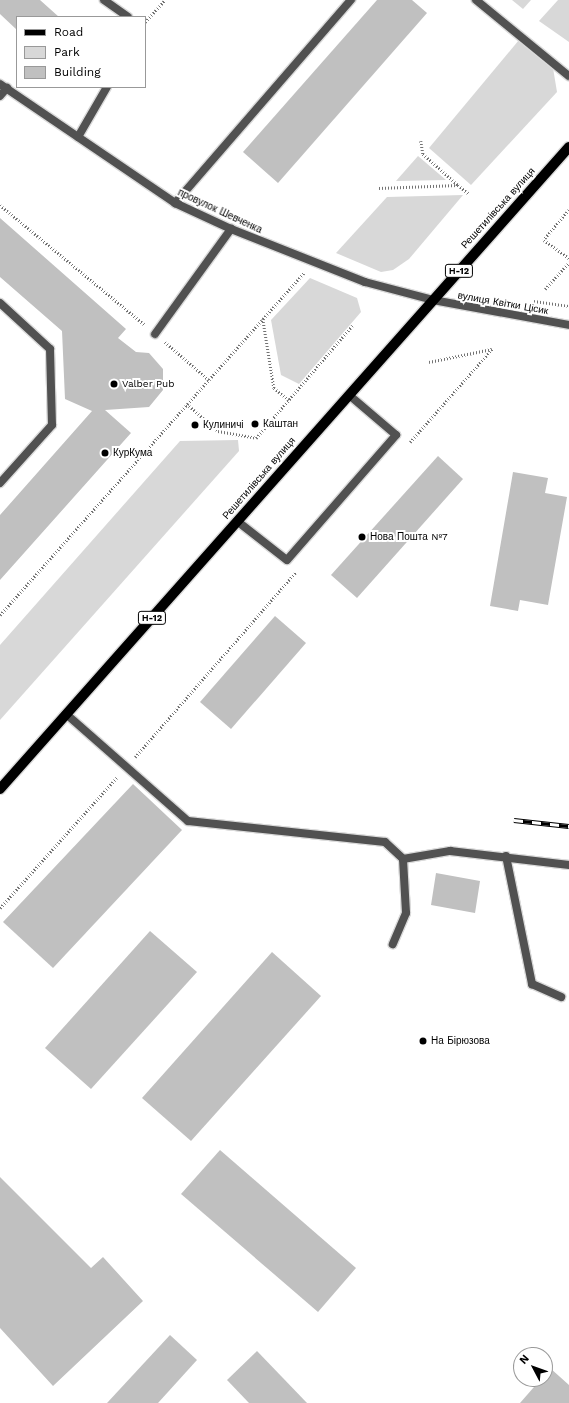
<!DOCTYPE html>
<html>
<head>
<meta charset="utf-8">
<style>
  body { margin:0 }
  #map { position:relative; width:569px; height:1403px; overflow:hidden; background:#fff; font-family:"Work Sans",sans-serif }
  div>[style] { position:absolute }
  .green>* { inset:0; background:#d8d8d8 }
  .building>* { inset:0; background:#c0c0c0 }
  .path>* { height:2.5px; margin-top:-1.25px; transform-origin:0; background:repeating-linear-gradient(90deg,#737373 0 1px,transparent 0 3px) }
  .roads { filter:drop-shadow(1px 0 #dbdbdb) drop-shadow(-1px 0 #dbdbdb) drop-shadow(0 1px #dbdbdb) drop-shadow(0 -1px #dbdbdb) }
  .service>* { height:8px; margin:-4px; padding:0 4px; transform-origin:4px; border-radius:4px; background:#515151 }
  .minor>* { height:8px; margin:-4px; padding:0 4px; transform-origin:4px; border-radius:4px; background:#515151 }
  .primary>* { height:10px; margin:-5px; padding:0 5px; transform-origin:5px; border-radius:5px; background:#000 }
  .rail>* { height:4.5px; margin-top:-2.25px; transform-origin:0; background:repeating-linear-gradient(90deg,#fff 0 9px,#000 0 18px); box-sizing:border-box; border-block:1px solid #000 }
  .dots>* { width:11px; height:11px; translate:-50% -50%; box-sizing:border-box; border:2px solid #fff; border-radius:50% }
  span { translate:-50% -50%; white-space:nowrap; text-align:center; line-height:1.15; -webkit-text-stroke:4px #fff; paint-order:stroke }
  .shield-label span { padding:1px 3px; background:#fff; border:1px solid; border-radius:3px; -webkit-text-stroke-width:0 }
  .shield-label { font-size:9px; color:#000; font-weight:700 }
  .street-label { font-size:10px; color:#000 }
  .poi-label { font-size:10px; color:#000 }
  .left { translate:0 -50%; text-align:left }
  .legend { position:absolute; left:16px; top:16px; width:130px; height:72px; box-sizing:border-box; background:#fff; border:1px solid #999; margin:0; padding:5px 7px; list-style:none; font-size:12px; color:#000 }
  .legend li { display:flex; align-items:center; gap:8px; height:20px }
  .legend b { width:20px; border:1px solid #999 }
  .north { position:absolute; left:513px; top:1347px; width:40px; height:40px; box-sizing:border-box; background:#fff; border:1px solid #999; border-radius:50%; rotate:311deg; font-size:11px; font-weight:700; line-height:16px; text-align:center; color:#000 }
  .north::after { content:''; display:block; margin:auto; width:14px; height:18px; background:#000; clip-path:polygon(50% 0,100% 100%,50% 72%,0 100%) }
</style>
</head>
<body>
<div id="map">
  <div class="green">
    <i style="clip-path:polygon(512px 0,531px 0,523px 9px)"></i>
    <i style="clip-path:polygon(558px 0,569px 0,569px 42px,539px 21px)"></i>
    <i style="clip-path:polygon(519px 40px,553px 68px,557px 92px,471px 185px,429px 148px)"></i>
    <i style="clip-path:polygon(418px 156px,446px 180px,396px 181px)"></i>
    <i style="clip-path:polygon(463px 195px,409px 259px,393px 270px,381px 272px,336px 253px,387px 197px)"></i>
    <i style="clip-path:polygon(310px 278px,357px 298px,361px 312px,299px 384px,281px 375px,271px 320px)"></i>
    <i style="clip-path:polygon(238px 440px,239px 451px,0 720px,0 645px,180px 441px)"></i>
  </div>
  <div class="building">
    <i style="clip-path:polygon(0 0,40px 0,59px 17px,17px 17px,17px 30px,0 14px)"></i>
    <i style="clip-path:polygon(377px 0,412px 0,427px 13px,278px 183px,243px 152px)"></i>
    <i style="clip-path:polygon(0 218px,126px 329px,118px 338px,136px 352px,149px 353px,163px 369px,163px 390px,149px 407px,105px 410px,131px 433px,0 580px,0 515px,92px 411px,65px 399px,62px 331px,0 277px)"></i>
    <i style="clip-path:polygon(438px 456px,463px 479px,357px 598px,331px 575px)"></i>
    <i style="clip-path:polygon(513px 472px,548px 478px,545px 493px,567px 497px,548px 605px,520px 600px,518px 611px,490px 606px)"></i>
    <i style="clip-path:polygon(275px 616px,306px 643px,231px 729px,200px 702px)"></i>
    <i style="clip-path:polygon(133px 784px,182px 830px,53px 968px,3px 922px)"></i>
    <i style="clip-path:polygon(436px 873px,480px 881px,475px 913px,431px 905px)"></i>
    <i style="clip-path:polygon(150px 931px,197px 972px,91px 1089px,45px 1048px)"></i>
    <i style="clip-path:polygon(272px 952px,321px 996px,191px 1141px,142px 1098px)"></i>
    <i style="clip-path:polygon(220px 1150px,356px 1268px,318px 1312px,181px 1194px)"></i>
    <i style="clip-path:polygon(0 1177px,91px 1268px,103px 1257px,143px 1301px,53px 1386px,0 1328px)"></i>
    <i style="clip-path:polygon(170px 1335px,197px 1360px,158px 1403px,107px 1403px)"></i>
    <i style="clip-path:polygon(257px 1351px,307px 1403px,249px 1403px,227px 1380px)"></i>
    <i style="clip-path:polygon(550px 1368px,569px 1385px,569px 1403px,520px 1403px,541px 1379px,545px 1379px)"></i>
  </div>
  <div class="path">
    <i style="left:145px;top:22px;width:30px;rotate:-48deg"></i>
    <i style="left:421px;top:141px;width:13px;rotate:81deg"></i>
    <i style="left:423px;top:154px;width:47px;rotate:41.5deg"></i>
    <i style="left:379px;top:188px;width:79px;rotate:-2.2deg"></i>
    <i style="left:458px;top:185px;width:14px;rotate:39deg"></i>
    <i style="left:0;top:205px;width:188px;rotate:39.6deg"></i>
    <i style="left:569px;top:210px;width:39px;rotate:130deg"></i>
    <i style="left:544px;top:240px;width:31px;rotate:36deg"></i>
    <i style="left:545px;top:289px;width:36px;rotate:-48deg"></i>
    <i style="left:534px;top:301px;width:35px;rotate:8deg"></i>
    <i style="left:263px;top:319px;width:70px;rotate:80.9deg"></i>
    <i style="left:274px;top:388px;width:19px;rotate:39deg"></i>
    <i style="left:165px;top:342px;width:58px;rotate:40.8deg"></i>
    <i style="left:429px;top:362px;width:64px;rotate:-11.7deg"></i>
    <i style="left:187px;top:404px;width:41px;rotate:41.1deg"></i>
    <i style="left:218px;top:431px;width:39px;rotate:10deg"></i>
    <i style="left:256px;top:438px;width:148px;rotate:-49.4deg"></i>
    <i style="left:410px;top:442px;width:124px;rotate:-48.6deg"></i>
    <i style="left:0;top:615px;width:458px;rotate:-48.4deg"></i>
    <i style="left:135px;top:757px;width:245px;rotate:-49deg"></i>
    <i style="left:0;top:908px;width:176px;rotate:-48.2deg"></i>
  </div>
  <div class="roads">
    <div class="service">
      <i style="left:104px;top:0;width:29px;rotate:35deg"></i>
      <i style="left:0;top:96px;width:11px;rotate:-49deg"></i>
      <i style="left:78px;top:137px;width:58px;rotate:-59.9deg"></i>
      <i style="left:175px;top:203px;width:269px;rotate:-49.1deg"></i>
      <i style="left:0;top:303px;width:68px;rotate:42.6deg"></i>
      <i style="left:50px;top:349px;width:76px;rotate:88.5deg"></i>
      <i style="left:52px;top:425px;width:78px;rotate:131.9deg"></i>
      <i style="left:155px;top:334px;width:130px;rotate:-54.1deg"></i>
      <i style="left:237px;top:521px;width:63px;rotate:38deg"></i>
      <i style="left:287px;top:560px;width:166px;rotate:-48.9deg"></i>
      <i style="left:396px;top:435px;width:62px;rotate:-139.6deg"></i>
      <i style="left:66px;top:714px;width:162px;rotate:41.3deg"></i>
      <i style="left:188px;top:821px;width:198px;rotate:6.1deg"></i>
      <i style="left:385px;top:842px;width:25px;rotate:43deg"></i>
      <i style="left:403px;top:859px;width:54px;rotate:86.8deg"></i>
      <i style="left:406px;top:913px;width:34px;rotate:113deg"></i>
      <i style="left:506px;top:856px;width:131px;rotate:78.5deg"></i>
      <i style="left:532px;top:984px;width:32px;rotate:24deg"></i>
      <i style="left:403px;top:859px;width:48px;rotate:-9.7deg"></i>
      <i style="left:450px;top:851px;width:120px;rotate:6.7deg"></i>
    </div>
    <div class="minor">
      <i style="left:476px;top:0;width:120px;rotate:39.3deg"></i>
      <i style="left:0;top:84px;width:212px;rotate:34.2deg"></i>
      <i style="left:175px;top:203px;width:62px;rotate:24.9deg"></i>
      <i style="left:231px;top:229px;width:144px;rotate:21.6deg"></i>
      <i style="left:365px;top:282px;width:70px;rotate:14.8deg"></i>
      <i style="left:433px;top:300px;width:138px;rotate:10.4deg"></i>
    </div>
    <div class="primary">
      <i style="left:0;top:789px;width:858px;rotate:-48.45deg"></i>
    </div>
  </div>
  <div class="rail">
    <i style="left:514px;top:820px;width:55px;rotate:6.2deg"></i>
  </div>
  <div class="dots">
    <i style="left:114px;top:384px;background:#000"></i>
    <i style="left:255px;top:424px;background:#000"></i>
    <i style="left:195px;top:425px;background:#000"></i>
    <i style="left:105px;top:453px;background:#000"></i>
    <i style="left:362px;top:537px;background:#000"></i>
    <i style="left:423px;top:1041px;background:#000"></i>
  </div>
  <div class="shield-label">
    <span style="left:459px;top:271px">Н-12</span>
    <span style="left:152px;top:618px">Н-12</span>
  </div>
  <div class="street-label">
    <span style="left:498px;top:208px;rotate:-48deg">Решетилівська вулиця</span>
    <span style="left:220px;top:211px;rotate:25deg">провулок Шевченка</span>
    <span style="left:503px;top:303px;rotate:10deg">вулиця Квітки Цісик</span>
    <span style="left:259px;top:478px;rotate:-49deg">Решетилівська вулиця</span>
  </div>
  <div class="poi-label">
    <span class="left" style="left:122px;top:384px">Valber Pub</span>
    <span class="left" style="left:263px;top:424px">Каштан</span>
    <span class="left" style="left:203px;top:425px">Кулиничі</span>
    <span class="left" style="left:113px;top:453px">КурКума</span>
    <span class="left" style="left:370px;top:537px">Нова Пошта №7</span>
    <span class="left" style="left:431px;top:1041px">На Бірюзова</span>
  </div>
  <ul class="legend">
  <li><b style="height:5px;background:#000"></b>Road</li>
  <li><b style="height:11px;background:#d8d8d8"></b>Park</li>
  <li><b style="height:11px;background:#c0c0c0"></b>Building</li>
  </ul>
  <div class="north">N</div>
</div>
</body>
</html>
